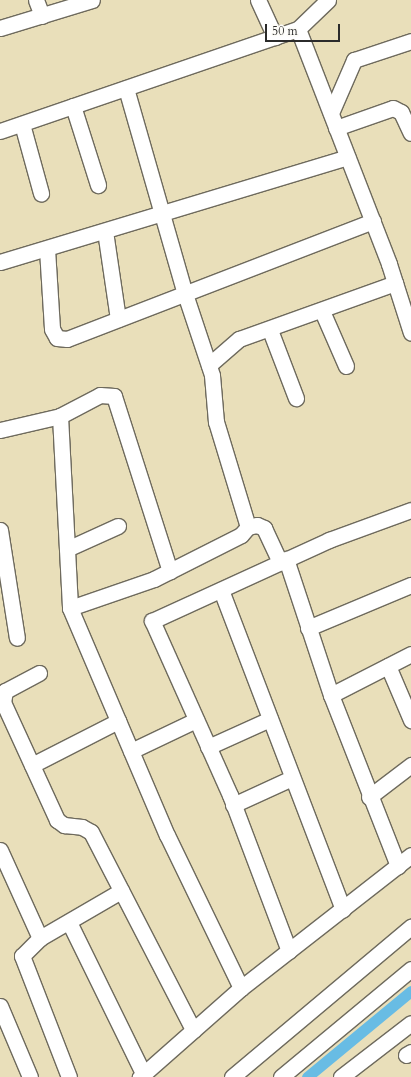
<!DOCTYPE html>
<html>
<head>
<meta charset="utf-8">
<style>
  body { margin:0 }
  #map { position:relative; width:411px; height:1077px; overflow:hidden; background:#e9dfba; font-family:Cardo,serif }
  div>[style] { position:absolute }
  .canal>* { height:11px; margin:-5.5px; padding:0 5.5px; transform-origin:5.5px; border-radius:5.5px; background:#68bce4 }
  .roads { filter:drop-shadow(1px 0 #6e6a5d) drop-shadow(-1px 0 #6e6a5d) drop-shadow(0 1px #6e6a5d) drop-shadow(0 -1px #6e6a5d) }
  .minor>* { height:15px; margin:-7.5px; padding:0 7.5px; transform-origin:7.5px; border-radius:7.5px; background:#fff }
  span { translate:-50% -50%; white-space:nowrap; text-align:center; line-height:1.15; -webkit-text-stroke:3px #fdfcf7; paint-order:stroke }
  .scale { position:absolute; left:265px; top:24px; width:75px; height:18px; box-sizing:border-box; border:2px solid #2b2b2b; border-top:0; padding-left:5px; font-size:12px; line-height:14px; white-space:nowrap; color:#2b2b2b; -webkit-text-stroke:3px #fdfcf7; paint-order:stroke }
</style>
</head>
<body>
<div id="map">
  <div class="canal">
    <i style="left:307px;top:1077px;width:135px;rotate:-39.6deg"></i>
  </div>
  <div class="roads">
    <div class="minor">
      <i style="left:36px;top:0;width:17px;rotate:69deg"></i>
      <i style="left:258px;top:0;width:41px;rotate:65.3deg"></i>
      <i style="left:328px;top:0;width:42px;rotate:136deg"></i>
      <i style="left:298px;top:29px;width:252px;rotate:68.8deg"></i>
      <i style="left:389px;top:264px;width:72px;rotate:72.3deg"></i>
      <i style="left:0;top:28px;width:96px;rotate:-16.9deg"></i>
      <i style="left:73px;top:106px;width:83px;rotate:72.4deg"></i>
      <i style="left:331px;top:113px;width:58px;rotate:-66.5deg"></i>
      <i style="left:354px;top:60px;width:60px;rotate:-18.4deg"></i>
      <i style="left:22px;top:124px;width:72px;rotate:74.6deg"></i>
      <i style="left:336px;top:128px;width:60px;rotate:-19.3deg"></i>
      <i style="left:393px;top:108px;width:9px;rotate:27deg"></i>
      <i style="left:401px;top:112px;width:23px;rotate:65deg"></i>
      <i style="left:0;top:131px;width:315px;rotate:-18.9deg"></i>
      <i style="left:105px;top:231px;width:89px;rotate:81.6deg"></i>
      <i style="left:47px;top:249px;width:80px;rotate:86.4deg"></i>
      <i style="left:52px;top:329px;width:10px;rotate:61deg"></i>
      <i style="left:57px;top:338px;width:10px;rotate:6deg"></i>
      <i style="left:67px;top:339px;width:328px;rotate:-21.1deg"></i>
      <i style="left:0;top:262px;width:363px;rotate:-16.8deg"></i>
      <i style="left:322px;top:311px;width:60px;rotate:66.4deg"></i>
      <i style="left:270px;top:330px;width:73px;rotate:69.1deg"></i>
      <i style="left:209px;top:365px;width:40px;rotate:-41deg"></i>
      <i style="left:239px;top:339px;width:166px;rotate:-19.7deg"></i>
      <i style="left:60px;top:416px;width:45px;rotate:-27.7deg"></i>
      <i style="left:100px;top:395px;width:14px;rotate:4deg"></i>
      <i style="left:114px;top:396px;width:184px;rotate:72.3deg"></i>
      <i style="left:0;top:430px;width:62px;rotate:-13.1deg"></i>
      <i style="left:60px;top:416px;width:192px;rotate:87deg"></i>
      <i style="left:70px;top:608px;width:247px;rotate:66.9deg"></i>
      <i style="left:167px;top:835px;width:170px;rotate:64.2deg"></i>
      <i style="left:241px;top:988px;width:135px;rotate:138.6deg"></i>
      <i style="left:248px;top:527px;width:9px;rotate:-13deg"></i>
      <i style="left:257px;top:525px;width:8px;rotate:23deg"></i>
      <i style="left:264px;top:528px;width:38px;rotate:65deg"></i>
      <i style="left:0;top:530px;width:109px;rotate:81.1deg"></i>
      <i style="left:67px;top:549px;width:56px;rotate:-24.3deg"></i>
      <i style="left:286px;top:559px;width:143px;rotate:71.7deg"></i>
      <i style="left:331px;top:695px;width:184px;rotate:68.6deg"></i>
      <i style="left:221px;top:590px;width:342px;rotate:69.1deg"></i>
      <i style="left:70px;top:608px;width:89px;rotate:-19deg"></i>
      <i style="left:154px;top:579px;width:97px;rotate:-26.8deg"></i>
      <i style="left:241px;top:535px;width:11px;rotate:-49deg"></i>
      <i style="left:248px;top:527px;width:110px;rotate:-106.9deg"></i>
      <i style="left:216px;top:422px;width:47px;rotate:-94.9deg"></i>
      <i style="left:212px;top:375px;width:85px;rotate:-108.4deg"></i>
      <i style="left:185px;top:294px;width:214px;rotate:-106deg"></i>
      <i style="left:308px;top:628px;width:112px;rotate:-22.7deg"></i>
      <i style="left:388px;top:666px;width:59px;rotate:66.9deg"></i>
      <i style="left:39px;top:673px;width:38px;rotate:152deg"></i>
      <i style="left:5px;top:691px;width:11px;rotate:100deg"></i>
      <i style="left:3px;top:702px;width:130px;rotate:65.4deg"></i>
      <i style="left:57px;top:820px;width:9px;rotate:36deg"></i>
      <i style="left:64px;top:825px;width:18px;rotate:6deg"></i>
      <i style="left:82px;top:827px;width:10px;rotate:29deg"></i>
      <i style="left:91px;top:832px;width:223px;rotate:62.7deg"></i>
      <i style="left:331px;top:695px;width:90px;rotate:-27.1deg"></i>
      <i style="left:208px;top:747px;width:68px;rotate:-24.3deg"></i>
      <i style="left:131px;top:751px;width:72px;rotate:-25.5deg"></i>
      <i style="left:32px;top:765px;width:97px;rotate:-27.1deg"></i>
      <i style="left:369px;top:797px;width:53px;rotate:-37.3deg"></i>
      <i style="left:233px;top:805px;width:65px;rotate:-24.6deg"></i>
      <i style="left:0;top:850px;width:97px;rotate:65.6deg"></i>
      <i style="left:69px;top:922px;width:168px;rotate:63.9deg"></i>
      <i style="left:289px;top:951px;width:167px;rotate:-110.7deg"></i>
      <i style="left:230px;top:795px;width:191px;rotate:-114.1deg"></i>
      <i style="left:152px;top:621px;width:195px;rotate:-24.6deg"></i>
      <i style="left:329px;top:540px;width:87px;rotate:-20.1deg"></i>
      <i style="left:241px;top:988px;width:216px;rotate:-38deg"></i>
      <i style="left:0;top:1006px;width:77px;rotate:67.1deg"></i>
      <i style="left:406px;top:1055px;width:6px;rotate:-31deg"></i>
      <i style="left:69px;top:1077px;width:130px;rotate:-111.2deg"></i>
      <i style="left:22px;top:956px;width:25px;rotate:-45deg"></i>
      <i style="left:40px;top:938px;width:94px;rotate:-30.1deg"></i>
      <i style="left:232px;top:1077px;width:234px;rotate:-40deg"></i>
      <i style="left:281px;top:1077px;width:169px;rotate:-39.7deg"></i>
      <i style="left:341px;top:1077px;width:88px;rotate:-37.6deg"></i>
    </div>
  </div>
  <div class="scale">50 m</div>
</div>
</body>
</html>
